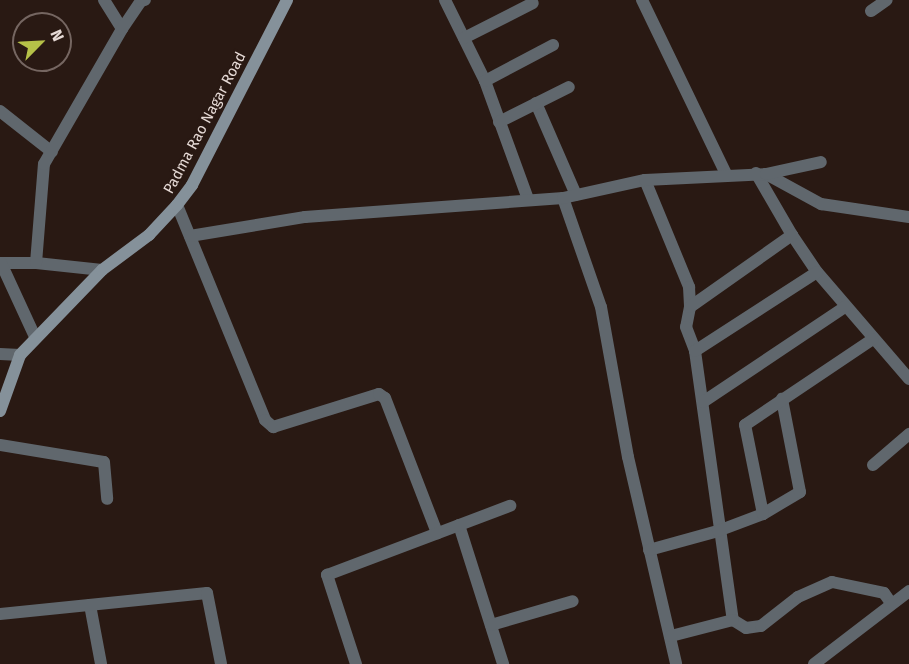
<!DOCTYPE html>
<html>
<head>
<meta charset="utf-8">
<style>
  body { margin:0 }
  #map { position:relative; width:909px; height:664px; overflow:hidden; background:#291913; font-family:"Fira Sans",sans-serif }
  div>[style] { position:absolute }
  .minor>* { height:12px; margin:-6px; padding:0 6px; transform-origin:6px; border-radius:6px; background:#60676d }
  .secondary>* { height:12px; margin:-6px; padding:0 6px; transform-origin:6px; border-radius:6px; background:#85919a }
  span { translate:-50% -50%; white-space:nowrap; text-align:center; line-height:1.15; -webkit-text-stroke:4.5px #291913; paint-order:stroke }
  .street-label { font-size:15px; color:#e6dad6 }
  .north { position:absolute; left:12px; top:12px; width:60px; height:60px; box-sizing:border-box; background:#291913; border:2px solid #756661; border-radius:50%; rotate:66deg; font-size:16px; font-weight:700; line-height:24px; text-align:center; color:#e6dad6 }
  .north::after { content:''; display:block; margin:auto; width:21px; height:27px; background:#b6c148; clip-path:polygon(50% 0,100% 100%,50% 72%,0 100%) }
</style>
</head>
<body>
<div id="map">
  <div class="minor">
    <i style="left:104px;top:0;width:34px;rotate:58deg"></i>
    <i style="left:445px;top:0;width:90px;rotate:63.7deg"></i>
    <i style="left:485px;top:81px;width:126px;rotate:70deg"></i>
    <i style="left:642px;top:0;width:195px;rotate:64.2deg"></i>
    <i style="left:871px;top:11px;width:19px;rotate:-35deg"></i>
    <i style="left:464px;top:38px;width:77px;rotate:-26.9deg"></i>
    <i style="left:485px;top:81px;width:77px;rotate:-27.9deg"></i>
    <i style="left:536px;top:103px;width:100px;rotate:66.5deg"></i>
    <i style="left:0;top:111px;width:66px;rotate:38.3deg"></i>
    <i style="left:499px;top:122px;width:78px;rotate:-26.6deg"></i>
    <i style="left:756px;top:173px;width:72px;rotate:59.9deg"></i>
    <i style="left:792px;top:235px;width:45px;rotate:56deg"></i>
    <i style="left:817px;top:272px;width:141px;rotate:49.3deg"></i>
    <i style="left:766px;top:174px;width:63px;rotate:28.6deg"></i>
    <i style="left:821px;top:204px;width:89px;rotate:8.4deg"></i>
    <i style="left:645px;top:180px;width:116px;rotate:67.6deg"></i>
    <i style="left:689px;top:287px;width:20px;rotate:87deg"></i>
    <i style="left:690px;top:307px;width:20px;rotate:101deg"></i>
    <i style="left:686px;top:327px;width:26px;rotate:69deg"></i>
    <i style="left:695px;top:351px;width:272px;rotate:82deg"></i>
    <i style="left:733px;top:620px;width:15px;rotate:32deg"></i>
    <i style="left:746px;top:628px;width:15px;rotate:-8deg"></i>
    <i style="left:761px;top:626px;width:47px;rotate:-38.1deg"></i>
    <i style="left:798px;top:597px;width:37px;rotate:-24deg"></i>
    <i style="left:832px;top:582px;width:53px;rotate:11.9deg"></i>
    <i style="left:884px;top:593px;width:12px;rotate:55deg"></i>
    <i style="left:563px;top:198px;width:115px;rotate:70.8deg"></i>
    <i style="left:601px;top:307px;width:152px;rotate:79.8deg"></i>
    <i style="left:628px;top:457px;width:212px;rotate:76.9deg"></i>
    <i style="left:177px;top:205px;width:232px;rotate:67.7deg"></i>
    <i style="left:265px;top:420px;width:11px;rotate:41deg"></i>
    <i style="left:273px;top:427px;width:111px;rotate:-17.3deg"></i>
    <i style="left:379px;top:394px;width:7px;rotate:34deg"></i>
    <i style="left:385px;top:398px;width:145px;rotate:68.9deg"></i>
    <i style="left:190px;top:236px;width:117px;rotate:-9.4deg"></i>
    <i style="left:305px;top:217px;width:259px;rotate:-4.2deg"></i>
    <i style="left:563px;top:198px;width:84px;rotate:-12.4deg"></i>
    <i style="left:645px;top:180px;width:121px;rotate:-2.8deg"></i>
    <i style="left:766px;top:174px;width:56px;rotate:-12.3deg"></i>
    <i style="left:0;top:263px;width:36px"></i>
    <i style="left:1px;top:263px;width:81px;rotate:65.3deg"></i>
    <i style="left:102px;top:270px;width:66px;rotate:-173.9deg"></i>
    <i style="left:36px;top:263px;width:99px;rotate:-85.4deg"></i>
    <i style="left:44px;top:164px;width:156px;rotate:-60deg"></i>
    <i style="left:122px;top:29px;width:34px;rotate:-56deg"></i>
    <i style="left:141px;top:1px;width:4px;rotate:-14deg"></i>
    <i style="left:690px;top:307px;width:125px;rotate:-35.2deg"></i>
    <i style="left:695px;top:351px;width:145px;rotate:-32.9deg"></i>
    <i style="left:0;top:354px;width:20px;rotate:3deg"></i>
    <i style="left:703px;top:402px;width:171px;rotate:-33.8deg"></i>
    <i style="left:0;top:445px;width:105px;rotate:9.3deg"></i>
    <i style="left:104px;top:462px;width:37px;rotate:85deg"></i>
    <i style="left:873px;top:465px;width:48px;rotate:-40.7deg"></i>
    <i style="left:763px;top:514px;width:43px;rotate:-30.7deg"></i>
    <i style="left:800px;top:492px;width:95px;rotate:-101deg"></i>
    <i style="left:459px;top:525px;width:146px;rotate:72.4deg"></i>
    <i style="left:649px;top:550px;width:72px;rotate:-15.4deg"></i>
    <i style="left:718px;top:531px;width:48px;rotate:-20.7deg"></i>
    <i style="left:763px;top:514px;width:91px;rotate:-101.4deg"></i>
    <i style="left:745px;top:425px;width:154px;rotate:-33.9deg"></i>
    <i style="left:90px;top:605px;width:60px;rotate:79.4deg"></i>
    <i style="left:0;top:614px;width:208px;rotate:-5.8deg"></i>
    <i style="left:207px;top:593px;width:72px;rotate:78.8deg"></i>
    <i style="left:491px;top:625px;width:85px;rotate:-16.3deg"></i>
    <i style="left:671px;top:636px;width:64px;rotate:-14.5deg"></i>
    <i style="left:356px;top:664px;width:94px;rotate:-108deg"></i>
    <i style="left:327px;top:575px;width:196px;rotate:-20.7deg"></i>
    <i style="left:814px;top:664px;width:120px;rotate:-37.5deg"></i>
  </div>
  <div class="secondary">
    <i style="left:0;top:411px;width:59px;rotate:-70.3deg"></i>
    <i style="left:20px;top:355px;width:118px;rotate:-46deg"></i>
    <i style="left:102px;top:270px;width:59px;rotate:-36.7deg"></i>
    <i style="left:149px;top:235px;width:41px;rotate:-47deg"></i>
    <i style="left:177px;top:205px;width:25px;rotate:-53deg"></i>
    <i style="left:192px;top:185px;width:208px;rotate:-62.8deg"></i>
  </div>
  <div class="street-label">
    <span style="left:205px;top:123px;rotate:-62deg">Padma Rao Nagar Road</span>
  </div>
  <div class="north">N</div>
</div>
</body>
</html>
